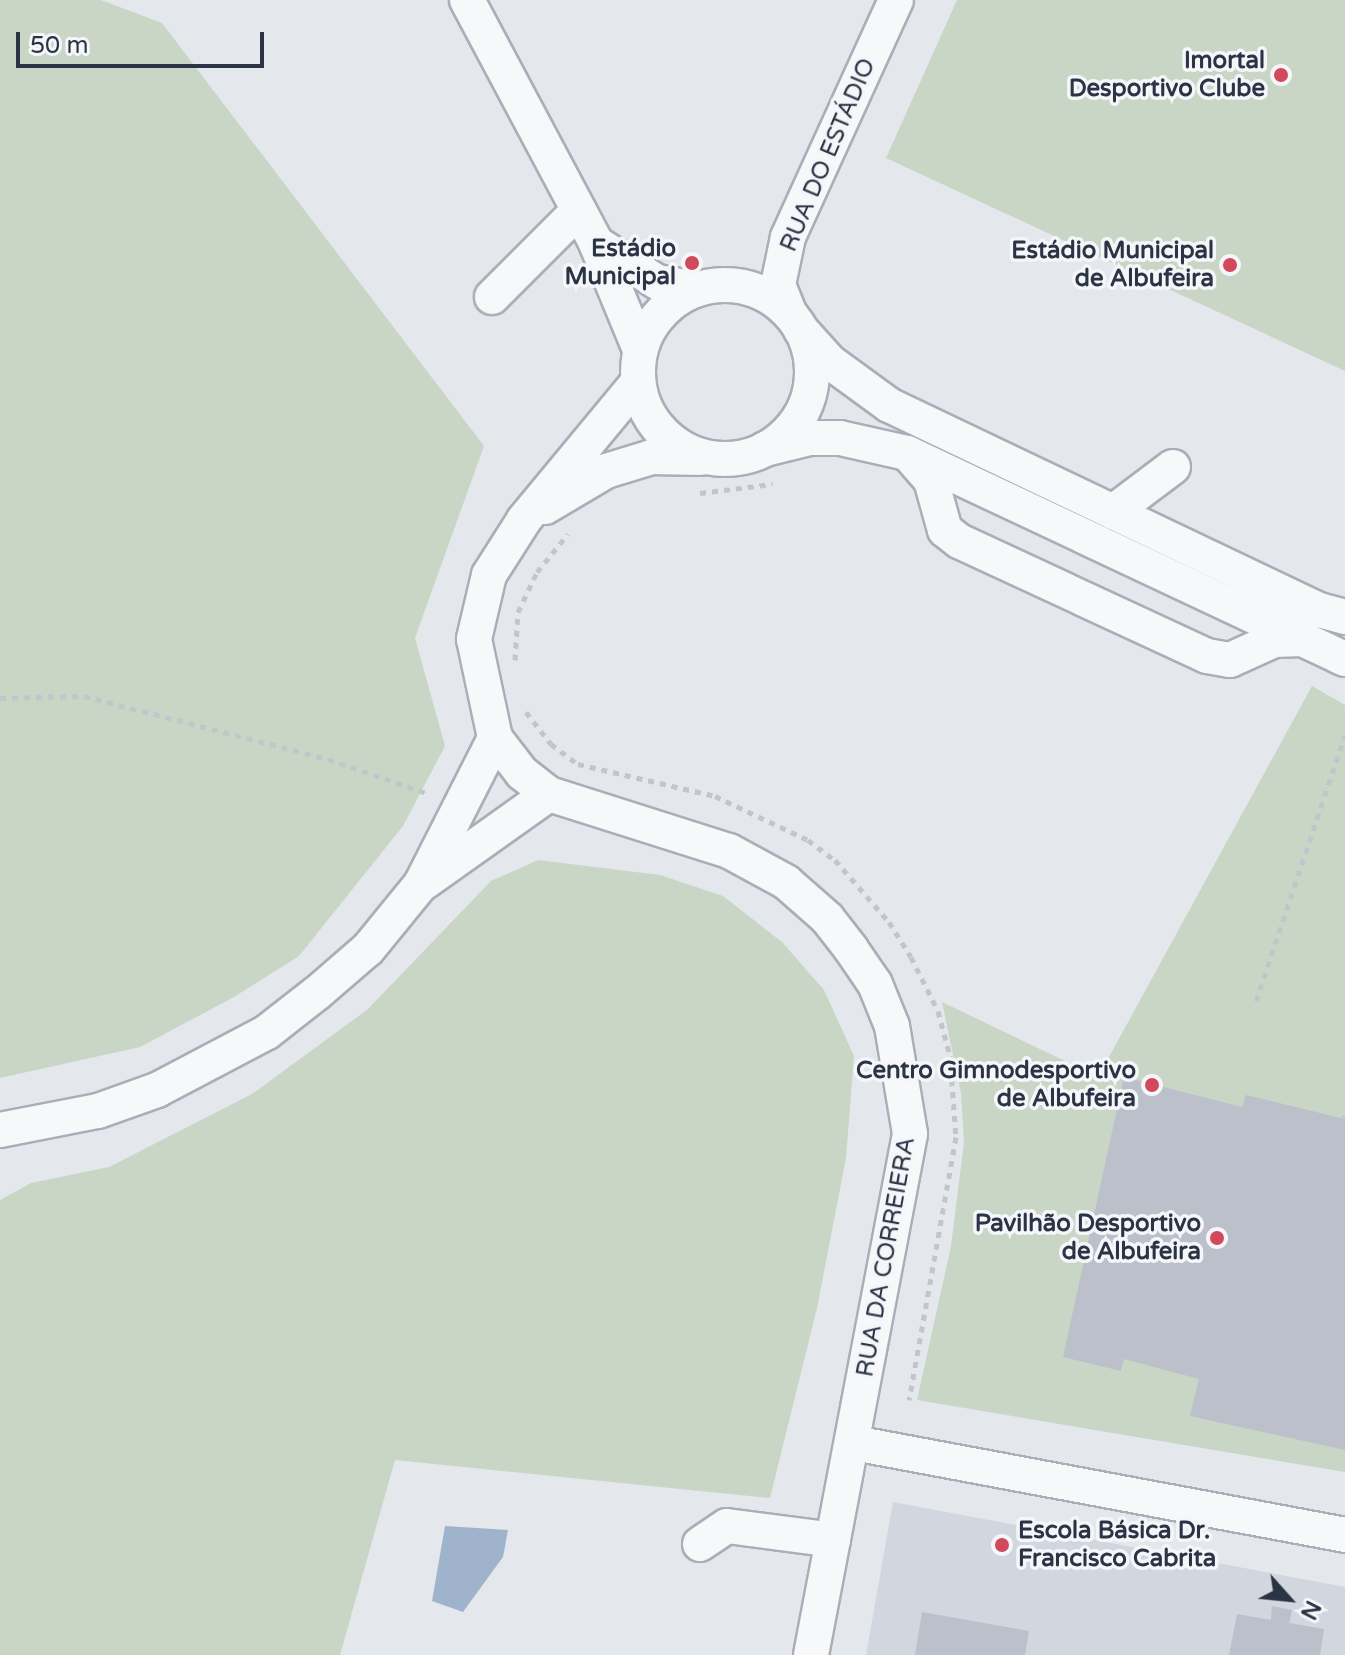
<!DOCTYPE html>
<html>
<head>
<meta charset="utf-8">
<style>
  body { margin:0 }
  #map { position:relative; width:1345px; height:1655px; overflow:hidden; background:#e4e7ec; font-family:"Varela Round",sans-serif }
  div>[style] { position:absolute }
  .built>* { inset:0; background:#d2d6de }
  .green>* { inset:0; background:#c9d6c5 }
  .water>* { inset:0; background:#9fb4cc }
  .building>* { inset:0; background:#bbc0ca }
  .path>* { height:5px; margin-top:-2.5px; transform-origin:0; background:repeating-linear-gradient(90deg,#c2c5cb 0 6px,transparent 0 12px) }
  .roads { filter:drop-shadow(2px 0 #a9aeb7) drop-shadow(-2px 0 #a9aeb7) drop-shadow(0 2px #a9aeb7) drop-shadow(0 -2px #a9aeb7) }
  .minor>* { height:34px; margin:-17px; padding:0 17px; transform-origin:17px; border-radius:17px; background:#f7f8fa }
  .minor>.ring { margin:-17px; padding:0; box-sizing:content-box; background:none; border:34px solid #f7f8fa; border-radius:50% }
  .dots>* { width:22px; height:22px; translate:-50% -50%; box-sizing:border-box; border:4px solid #f4f6f9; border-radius:50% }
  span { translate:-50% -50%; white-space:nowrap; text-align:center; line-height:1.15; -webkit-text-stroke:7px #f4f6f9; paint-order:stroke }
  .poi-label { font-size:24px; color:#2b3445; font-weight:700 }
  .right { translate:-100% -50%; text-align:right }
  .left { translate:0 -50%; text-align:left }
  .street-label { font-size:24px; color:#2b3445 }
  .north { position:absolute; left:1249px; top:1559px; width:80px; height:80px; -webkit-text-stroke:6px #f4f6f9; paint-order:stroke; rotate:117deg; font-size:22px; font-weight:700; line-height:32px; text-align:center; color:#2b3445 }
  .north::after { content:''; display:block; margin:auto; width:28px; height:36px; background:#2b3445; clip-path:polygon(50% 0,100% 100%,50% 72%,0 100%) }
  .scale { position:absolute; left:16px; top:32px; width:248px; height:36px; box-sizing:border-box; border:4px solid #2b3445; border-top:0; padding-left:10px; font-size:24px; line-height:28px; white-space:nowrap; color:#2b3445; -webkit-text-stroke:6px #f4f6f9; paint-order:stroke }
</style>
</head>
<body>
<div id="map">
  <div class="built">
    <i style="clip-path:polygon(893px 1502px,1345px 1587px,1345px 1655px,866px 1655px)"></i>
  </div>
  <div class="green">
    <i style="clip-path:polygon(0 0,101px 0,162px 23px,484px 446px,415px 638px,445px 746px,403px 826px,299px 956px,234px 997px,140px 1047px,0 1078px)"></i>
    <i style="clip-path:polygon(957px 0,1345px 0,1345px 371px,886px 158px)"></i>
    <i style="clip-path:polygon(1312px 686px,1345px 705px,1345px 1472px,917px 1400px,951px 1246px,964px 1142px,961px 1093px,942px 1002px,1098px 1077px)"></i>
    <i style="clip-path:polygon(538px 860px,660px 875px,723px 896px,782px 942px,824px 990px,854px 1056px,846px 1158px,817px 1308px,770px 1498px,395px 1460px,340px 1655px,0 1655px,0 1200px,31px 1183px,109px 1167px,252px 1094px,367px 1010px,491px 881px)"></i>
  </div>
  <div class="water">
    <i style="clip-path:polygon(445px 1526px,508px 1530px,503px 1557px,463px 1612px,432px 1601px)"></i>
  </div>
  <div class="building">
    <i style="clip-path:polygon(1124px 1077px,1242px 1107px,1246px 1095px,1345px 1119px,1345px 1450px,1190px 1416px,1199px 1379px,1124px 1359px,1121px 1371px,1063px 1357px)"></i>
    <i style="clip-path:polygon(1272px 1606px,1292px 1610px,1289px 1623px,1324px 1629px,1320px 1655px,1229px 1655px,1237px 1614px,1271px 1620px)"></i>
    <i style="clip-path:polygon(922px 1612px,1029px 1631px,1025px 1655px,915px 1655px)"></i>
  </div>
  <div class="path">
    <i style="left:700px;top:493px;width:73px;rotate:-7.1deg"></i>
    <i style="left:515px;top:660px;width:48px;rotate:-86.4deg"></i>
    <i style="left:518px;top:612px;width:44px;rotate:-64.6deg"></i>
    <i style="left:537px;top:572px;width:49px;rotate:-50.8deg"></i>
    <i style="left:0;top:698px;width:84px;rotate:-1.4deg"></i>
    <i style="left:84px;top:696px;width:252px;rotate:14.5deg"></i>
    <i style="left:328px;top:759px;width:107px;rotate:19.1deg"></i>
    <i style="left:526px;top:712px;width:41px;rotate:52deg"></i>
    <i style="left:551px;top:744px;width:34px;rotate:37deg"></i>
    <i style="left:578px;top:764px;width:141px;rotate:13.1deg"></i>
    <i style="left:715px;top:796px;width:103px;rotate:25.3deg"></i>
    <i style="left:808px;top:840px;width:34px;rotate:37deg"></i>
    <i style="left:835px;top:860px;width:82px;rotate:48.9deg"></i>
    <i style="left:889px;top:922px;width:41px;rotate:57.8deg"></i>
    <i style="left:911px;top:957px;width:60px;rotate:63.4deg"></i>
    <i style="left:938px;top:1011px;width:47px;rotate:75.1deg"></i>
    <i style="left:950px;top:1056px;width:81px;rotate:85.8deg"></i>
    <i style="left:956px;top:1137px;width:267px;rotate:100.1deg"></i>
    <i style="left:1256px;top:1001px;width:280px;rotate:-71.5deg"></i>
    <i style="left:1343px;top:1119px;width:4px;rotate:-63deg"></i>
  </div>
  <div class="roads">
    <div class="minor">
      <i style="left:467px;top:0;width:275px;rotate:62deg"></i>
      <i style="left:596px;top:243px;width:116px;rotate:67.6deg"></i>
      <i style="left:596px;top:243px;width:72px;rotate:32.6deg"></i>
      <i style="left:657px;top:282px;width:40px;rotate:10deg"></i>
      <i class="ring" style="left:638px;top:285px;width:140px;height:140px"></i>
      <i style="left:492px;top:297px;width:122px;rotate:-45deg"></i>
      <i style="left:789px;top:312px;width:29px;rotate:-112deg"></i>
      <i style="left:778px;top:285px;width:49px;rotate:-78.2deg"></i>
      <i style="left:788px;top:237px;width:260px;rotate:-65.5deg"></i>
      <i style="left:801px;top:330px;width:43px;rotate:47.8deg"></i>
      <i style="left:830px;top:362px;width:73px;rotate:36.1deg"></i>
      <i style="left:889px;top:405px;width:476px;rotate:25.5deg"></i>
      <i style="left:1319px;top:610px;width:27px;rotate:15deg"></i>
      <i style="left:638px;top:382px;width:179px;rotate:129.6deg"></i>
      <i style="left:524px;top:520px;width:65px;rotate:122.5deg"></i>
      <i style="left:489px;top:575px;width:66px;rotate:103.2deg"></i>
      <i style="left:474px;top:639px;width:101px;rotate:78deg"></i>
      <i style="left:495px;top:738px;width:44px;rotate:52.4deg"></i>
      <i style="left:522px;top:773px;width:34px;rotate:38deg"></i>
      <i style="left:549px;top:794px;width:189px;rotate:17.6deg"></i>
      <i style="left:729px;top:851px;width:65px;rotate:28.5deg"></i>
      <i style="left:786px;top:882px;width:55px;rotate:41.3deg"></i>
      <i style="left:827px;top:918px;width:39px;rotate:52deg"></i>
      <i style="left:851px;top:949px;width:42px;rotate:55.6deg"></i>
      <i style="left:875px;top:984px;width:45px;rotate:68deg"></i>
      <i style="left:892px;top:1026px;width:109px;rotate:80.5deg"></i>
      <i style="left:910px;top:1134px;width:530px;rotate:100.76deg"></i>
      <i style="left:765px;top:449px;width:46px;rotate:-13.7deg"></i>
      <i style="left:810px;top:438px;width:30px"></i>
      <i style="left:840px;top:438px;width:69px;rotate:12.6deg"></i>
      <i style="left:907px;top:453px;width:484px;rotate:25.2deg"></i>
      <i style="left:910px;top:456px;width:32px;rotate:49deg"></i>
      <i style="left:931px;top:480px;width:52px;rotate:74.4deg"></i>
      <i style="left:945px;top:530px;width:18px;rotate:38deg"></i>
      <i style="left:959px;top:541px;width:273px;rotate:24.9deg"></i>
      <i style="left:1207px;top:656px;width:23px;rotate:10deg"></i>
      <i style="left:1230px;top:660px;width:48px;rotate:-24.4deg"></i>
      <i style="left:1274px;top:640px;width:28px;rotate:-2deg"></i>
      <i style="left:545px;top:507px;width:71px;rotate:-30.5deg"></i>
      <i style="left:606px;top:471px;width:48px;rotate:-16.9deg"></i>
      <i style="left:652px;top:457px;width:48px;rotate:1.2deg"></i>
      <i style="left:1113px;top:512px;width:75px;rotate:-36.9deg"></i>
      <i style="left:425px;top:882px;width:152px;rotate:-35.4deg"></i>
      <i style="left:0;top:1130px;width:100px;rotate:-11deg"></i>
      <i style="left:98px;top:1111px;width:63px;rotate:-19.6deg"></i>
      <i style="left:157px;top:1090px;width:124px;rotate:-27.8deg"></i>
      <i style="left:267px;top:1032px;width:63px;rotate:-38deg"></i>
      <i style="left:317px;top:993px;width:67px;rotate:-40.8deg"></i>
      <i style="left:368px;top:949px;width:84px;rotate:-50.8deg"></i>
      <i style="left:421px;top:884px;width:164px;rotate:-63.1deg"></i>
      <i style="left:854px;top:1443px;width:500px;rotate:10.6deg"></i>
      <i style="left:700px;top:1544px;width:32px;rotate:-34deg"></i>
      <i style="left:727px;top:1526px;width:107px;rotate:7.5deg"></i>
    </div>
  </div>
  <div class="dots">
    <i style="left:1281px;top:75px;background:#d1495b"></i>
    <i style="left:692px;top:263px;background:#d1495b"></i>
    <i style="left:1230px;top:265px;background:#d1495b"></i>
    <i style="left:1152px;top:1085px;background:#d1495b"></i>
    <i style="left:1217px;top:1238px;background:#d1495b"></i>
    <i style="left:1002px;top:1545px;background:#d1495b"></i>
  </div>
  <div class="poi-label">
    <span class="right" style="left:1265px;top:75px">Imortal<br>Desportivo Clube</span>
    <span class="right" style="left:676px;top:263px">Estádio<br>Municipal</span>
    <span class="right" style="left:1214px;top:265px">Estádio Municipal<br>de Albufeira</span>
    <span class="right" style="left:1136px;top:1085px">Centro Gimnodesportivo<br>de Albufeira</span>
    <span class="right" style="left:1201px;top:1238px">Pavilhão Desportivo<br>de Albufeira</span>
    <span class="left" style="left:1018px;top:1545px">Escola Básica Dr.<br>Francisco Cabrita</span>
  </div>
  <div class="street-label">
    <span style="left:828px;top:155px;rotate:-67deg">RUA DO ESTÁDIO</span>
    <span style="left:886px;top:1257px;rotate:-80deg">RUA DA CORREIERA</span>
  </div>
  <div class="north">N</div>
  <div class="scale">50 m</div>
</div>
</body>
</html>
